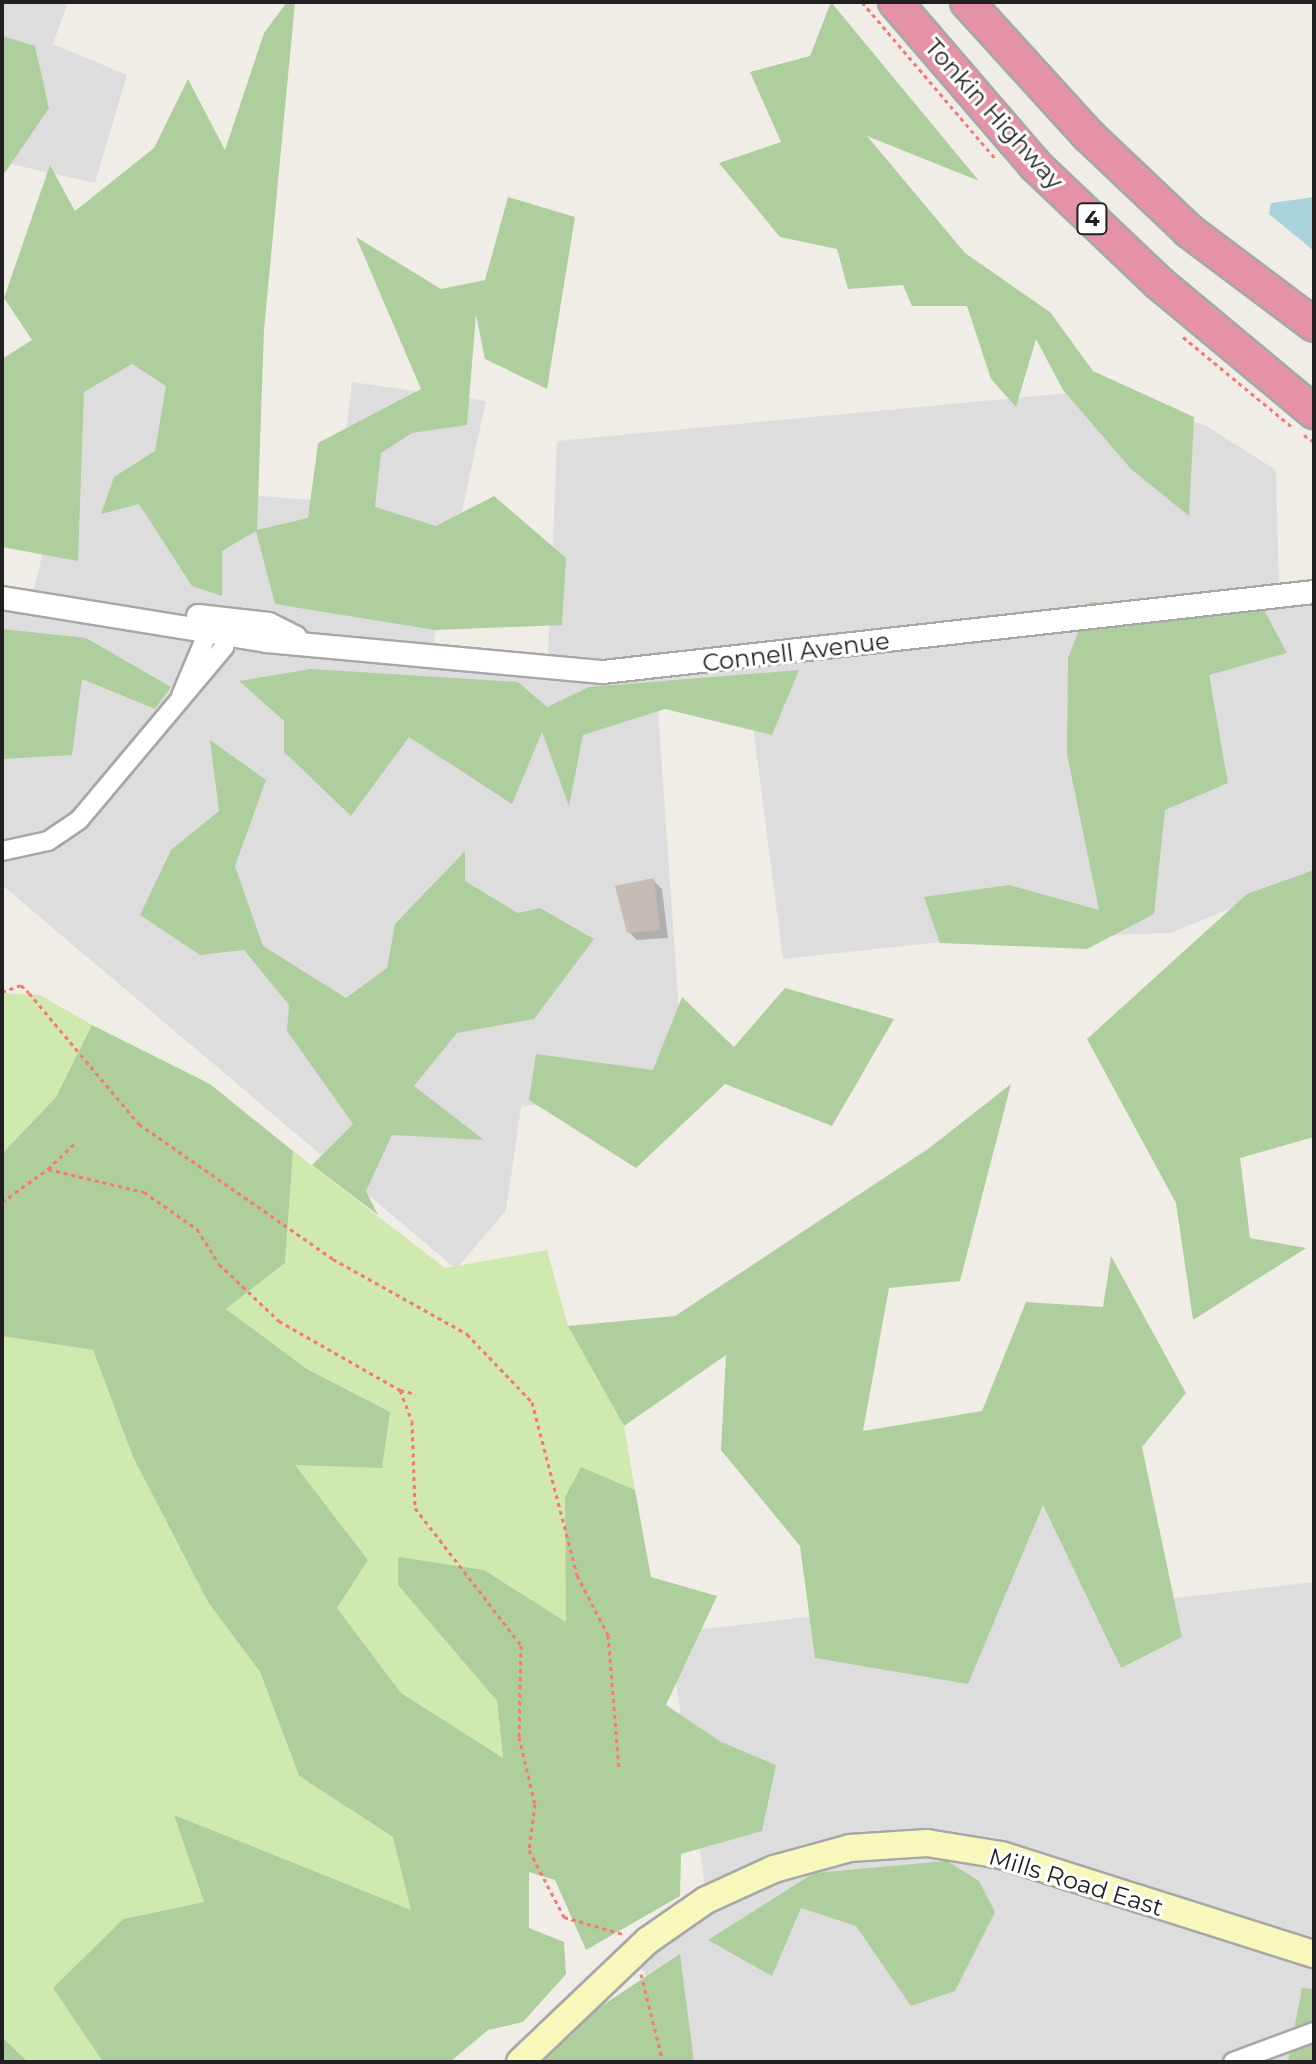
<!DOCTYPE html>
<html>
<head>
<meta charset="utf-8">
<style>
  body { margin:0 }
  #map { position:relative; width:1316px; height:2064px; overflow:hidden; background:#f0ede7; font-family:Montserrat,sans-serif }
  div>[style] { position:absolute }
  .residential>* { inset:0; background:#dedddd }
  .grass>* { inset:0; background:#cfe9ae }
  .forest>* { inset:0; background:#aecf9d }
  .water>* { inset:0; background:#a9d4dd }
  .shadow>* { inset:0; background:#0003 }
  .building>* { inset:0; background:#c5bcb6 }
  .path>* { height:3px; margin-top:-1.5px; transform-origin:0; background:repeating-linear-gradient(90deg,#f77772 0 4px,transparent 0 8px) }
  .roads { filter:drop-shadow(2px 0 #a7a7a7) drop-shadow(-2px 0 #a7a7a7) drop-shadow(0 2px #a7a7a7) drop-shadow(0 -2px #a7a7a7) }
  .minor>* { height:18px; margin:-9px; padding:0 9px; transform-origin:9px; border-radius:9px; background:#fff }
  .tertiary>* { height:22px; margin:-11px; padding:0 11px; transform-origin:11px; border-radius:11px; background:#fff }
  .secondary>* { height:26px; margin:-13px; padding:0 13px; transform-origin:13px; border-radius:13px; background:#f8f8bd }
  .motorway>* { height:32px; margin:-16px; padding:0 16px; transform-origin:16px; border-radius:16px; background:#e591a6 }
  span { translate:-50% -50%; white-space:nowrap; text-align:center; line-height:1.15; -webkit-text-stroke:6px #fff; paint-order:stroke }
  .shield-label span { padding:2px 6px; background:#fff; border:2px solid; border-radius:6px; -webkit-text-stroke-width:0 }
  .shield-label { font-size:22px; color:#202020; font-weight:700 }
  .street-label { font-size:24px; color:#202020 }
  .frame { position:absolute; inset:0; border:4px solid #202020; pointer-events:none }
</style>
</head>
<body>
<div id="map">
  <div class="residential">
    <i style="clip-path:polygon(2px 2px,68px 2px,53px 44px,127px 75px,95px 183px,2px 162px)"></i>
    <i style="clip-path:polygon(99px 320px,263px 346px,227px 493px,337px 502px,352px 382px,486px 401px,433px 644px,548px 655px,557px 441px,1079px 392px,1205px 425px,1276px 470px,1279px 586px,1314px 585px,1314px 874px,1171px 933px,950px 941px,783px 959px,747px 680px,656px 682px,684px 1082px,521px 1107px,506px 1211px,456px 1269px,2px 885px,2px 587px,34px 589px)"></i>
    <i style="clip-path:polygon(1078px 1467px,1124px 1604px,1314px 1582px,1314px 2062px,668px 2062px,656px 1995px,630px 1946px,705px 1887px,669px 1633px,833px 1614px,975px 1486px)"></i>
  </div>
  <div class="grass">
    <i style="clip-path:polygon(2px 993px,40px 995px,92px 1025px,56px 1097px,2px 1154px)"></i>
    <i style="clip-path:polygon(293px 1151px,445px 1268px,547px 1250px,568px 1326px,624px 1426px,635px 1490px,581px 1468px,565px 1497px,567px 1623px,484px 1570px,399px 1586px,497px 1701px,503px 1759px,401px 1693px,337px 1608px,368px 1560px,294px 1464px,390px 1412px,307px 1369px,226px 1309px,285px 1263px)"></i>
    <i style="clip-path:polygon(2px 1336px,93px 1350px,133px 1457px,208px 1602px,260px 1672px,299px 1776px,393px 1837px,412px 1911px,175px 1816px,204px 1902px,123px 1919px,53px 1988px,103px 2062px,28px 2062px,2px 2037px)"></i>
  </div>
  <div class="forest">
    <i style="clip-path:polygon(287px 2px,295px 2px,264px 330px,257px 530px,308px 518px,318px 443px,421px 389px,356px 237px,441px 289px,485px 280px,508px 197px,575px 217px,547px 389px,485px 359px,476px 315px,467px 425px,412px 433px,381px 453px,375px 507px,436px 526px,494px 496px,566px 558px,562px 625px,435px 630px,275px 604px,256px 531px,222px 551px,222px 596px,192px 586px,139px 504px,101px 514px,114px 477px,155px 451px,166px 386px,132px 364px,84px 392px,78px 561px,2px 547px,2px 359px,32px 340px,4px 298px,50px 165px,75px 211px,154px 148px,188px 79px,225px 150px,264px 33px)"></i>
    <i style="clip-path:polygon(831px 2px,979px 181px,867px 136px,965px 253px,1050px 312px,1093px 371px,1194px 417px,1189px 516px,1131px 469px,1063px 390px,1036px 339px,1016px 407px,991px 379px,967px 306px,912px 306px,903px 285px,848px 289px,837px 249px,780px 237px,719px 163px,781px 142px,750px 72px,810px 56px)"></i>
    <i style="clip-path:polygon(2px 36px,35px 46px,49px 108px,2px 177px)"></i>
    <i style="clip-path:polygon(1090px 602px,1264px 610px,1287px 653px,1209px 675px,1228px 783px,1165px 810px,1154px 914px,1087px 949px,940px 943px,924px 897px,1009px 885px,1099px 910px,1067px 754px,1068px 658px)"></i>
    <i style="clip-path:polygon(2px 629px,86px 638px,171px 687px,155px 709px,82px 679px,72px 755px,2px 759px)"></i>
    <i style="clip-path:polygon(311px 669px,518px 682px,547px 707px,589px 687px,799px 670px,772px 735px,665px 709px,583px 735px,569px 806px,542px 732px,512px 804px,409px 737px,351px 816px,284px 752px,284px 721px,239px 681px)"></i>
    <i style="clip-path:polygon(210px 740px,266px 780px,235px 866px,263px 946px,346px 998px,387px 968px,395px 924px,465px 851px,465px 881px,518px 913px,540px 908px,594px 939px,534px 1019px,457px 1033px,414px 1086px,484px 1140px,392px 1135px,366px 1191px,378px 1215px,312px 1165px,353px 1124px,287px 1031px,289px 1005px,244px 950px,200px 955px,140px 915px,171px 850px,219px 811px)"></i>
    <i style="clip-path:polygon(1314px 870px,1314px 1137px,1240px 1158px,1250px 1238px,1306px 1248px,1193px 1320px,1176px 1203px,1087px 1039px,1247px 894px)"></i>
    <i style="clip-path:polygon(785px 988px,894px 1019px,832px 1126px,725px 1084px,636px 1168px,529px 1100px,536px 1054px,653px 1070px,682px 997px,734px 1047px)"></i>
    <i style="clip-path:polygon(92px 1025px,210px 1084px,293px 1151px,285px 1263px,226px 1309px,307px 1369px,390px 1412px,382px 1468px,295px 1465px,368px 1560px,337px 1608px,401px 1693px,503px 1758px,497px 1701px,398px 1585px,398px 1557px,484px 1570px,566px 1622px,565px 1497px,581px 1467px,635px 1490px,651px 1577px,717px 1596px,666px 1705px,721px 1742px,776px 1765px,762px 1831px,681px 1854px,680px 1896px,586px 1950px,555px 1880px,529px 1872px,529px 1928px,564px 1942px,566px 1974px,523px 2022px,488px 2030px,450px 2062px,103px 2062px,53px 1988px,123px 1919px,204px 1902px,174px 1815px,411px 1910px,393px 1837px,299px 1776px,260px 1672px,208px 1602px,133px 1457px,93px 1350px,2px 1336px,2px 1154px,56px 1097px)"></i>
    <i style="clip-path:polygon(1011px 1084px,960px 1281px,889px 1288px,863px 1431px,982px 1411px,1026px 1302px,1103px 1307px,1111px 1256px,1186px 1393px,1142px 1447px,1182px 1637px,1121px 1668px,1043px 1505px,968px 1684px,815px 1658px,800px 1546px,721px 1450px,726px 1355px,624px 1426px,568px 1326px,675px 1316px,928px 1149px)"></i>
    <i style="clip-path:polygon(947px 1861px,979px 1881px,995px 1912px,955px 1991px,911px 2006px,856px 1926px,801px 1908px,772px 1976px,708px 1940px,814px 1873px)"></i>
    <i style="clip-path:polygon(680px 1954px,694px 2062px,534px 2062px,556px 2036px)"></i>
    <i style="clip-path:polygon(1302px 1988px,1314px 1989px,1314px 2062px,1288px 2062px)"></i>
    <i style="clip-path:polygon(2px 2037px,28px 2062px,2px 2062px)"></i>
  </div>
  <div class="water">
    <i style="clip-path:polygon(1314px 197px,1314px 251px,1269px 214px,1271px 203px)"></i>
  </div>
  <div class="shadow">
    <i style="clip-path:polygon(653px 880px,662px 889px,668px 938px,637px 940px,629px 932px)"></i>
  </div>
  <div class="building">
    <i style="clip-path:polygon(654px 878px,660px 930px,627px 933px,615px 886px)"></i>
  </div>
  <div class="path">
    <i style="left:862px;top:2px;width:205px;rotate:49.6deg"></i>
    <i style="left:1183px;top:337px;width:140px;rotate:39.5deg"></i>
    <i style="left:1304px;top:435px;width:12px;rotate:35deg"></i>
    <i style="left:1314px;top:501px;width:17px;rotate:90deg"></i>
    <i style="left:2px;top:992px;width:20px;rotate:-20deg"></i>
    <i style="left:21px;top:985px;width:11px;rotate:45deg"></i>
    <i style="left:29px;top:993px;width:171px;rotate:50deg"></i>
    <i style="left:139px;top:1124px;width:236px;rotate:34.8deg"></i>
    <i style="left:333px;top:1259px;width:154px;rotate:29.2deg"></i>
    <i style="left:467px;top:1334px;width:94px;rotate:46.3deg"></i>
    <i style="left:532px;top:1402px;width:179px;rotate:75.4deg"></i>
    <i style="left:577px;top:1575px;width:68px;rotate:62.7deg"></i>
    <i style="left:608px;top:1635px;width:134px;rotate:85.3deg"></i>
    <i style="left:48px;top:1169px;width:36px;rotate:-44deg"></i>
    <i style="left:2px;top:1202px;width:57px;rotate:-35.7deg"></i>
    <i style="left:48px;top:1169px;width:99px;rotate:13.5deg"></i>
    <i style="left:144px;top:1192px;width:65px;rotate:34.9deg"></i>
    <i style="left:197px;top:1229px;width:41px;rotate:57.8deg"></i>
    <i style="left:219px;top:1264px;width:83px;rotate:43.5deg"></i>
    <i style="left:279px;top:1321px;width:139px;rotate:29.7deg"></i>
    <i style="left:400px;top:1390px;width:33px;rotate:69deg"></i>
    <i style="left:412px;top:1421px;width:87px;rotate:88deg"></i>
    <i style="left:415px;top:1508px;width:173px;rotate:52.3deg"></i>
    <i style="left:521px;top:1645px;width:92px;rotate:91.2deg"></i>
    <i style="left:519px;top:1737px;width:69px;rotate:76.6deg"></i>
    <i style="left:535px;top:1804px;width:46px;rotate:97.4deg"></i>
    <i style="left:529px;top:1850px;width:76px;rotate:62.4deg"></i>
    <i style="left:564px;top:1917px;width:61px;rotate:16.1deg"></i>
    <i style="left:400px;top:1390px;width:16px;rotate:14deg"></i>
    <i style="left:641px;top:1974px;width:91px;rotate:76deg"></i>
  </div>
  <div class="roads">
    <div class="minor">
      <i style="left:2px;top:851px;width:47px;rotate:-12.3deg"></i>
      <i style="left:48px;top:841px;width:37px;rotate:-34deg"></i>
      <i style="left:79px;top:820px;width:226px;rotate:-50deg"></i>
      <i style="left:224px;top:647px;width:28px;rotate:-90deg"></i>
      <i style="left:224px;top:619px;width:21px;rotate:141deg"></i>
      <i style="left:208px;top:632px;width:69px;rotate:112.9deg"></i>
      <i style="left:1233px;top:2062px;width:86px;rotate:-20.3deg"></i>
    </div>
    <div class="tertiary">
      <i style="left:2px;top:598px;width:268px;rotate:9.2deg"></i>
      <i style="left:267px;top:641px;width:337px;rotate:5.3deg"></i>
      <i style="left:603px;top:672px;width:715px;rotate:-6.42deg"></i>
      <i style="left:198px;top:616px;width:71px;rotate:6.4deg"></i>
      <i style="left:269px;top:624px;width:30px;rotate:27deg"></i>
    </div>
    <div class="secondary">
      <i style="left:520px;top:2062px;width:175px;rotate:-43.6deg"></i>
      <i style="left:647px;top:1941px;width:72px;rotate:-34.8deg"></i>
      <i style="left:706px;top:1900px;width:75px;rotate:-24.5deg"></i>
      <i style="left:774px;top:1869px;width:79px;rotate:-15.4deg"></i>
      <i style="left:850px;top:1848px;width:77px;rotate:-3.7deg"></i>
      <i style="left:927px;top:1843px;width:75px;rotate:9.2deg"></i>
      <i style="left:1001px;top:1855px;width:328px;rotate:17.6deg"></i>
    </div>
    <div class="motorway">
      <i style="left:895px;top:2px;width:215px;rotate:49.3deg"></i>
      <i style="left:1035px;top:165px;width:171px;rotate:43.6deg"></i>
      <i style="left:1159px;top:283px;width:202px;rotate:39.8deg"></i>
      <i style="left:967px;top:2px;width:180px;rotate:47.7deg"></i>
      <i style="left:1088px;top:135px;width:139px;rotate:43.5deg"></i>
      <i style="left:1189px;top:231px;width:156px;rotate:36.9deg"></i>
    </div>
  </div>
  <div class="shield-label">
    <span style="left:1092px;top:219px">4</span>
  </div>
  <div class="street-label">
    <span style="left:994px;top:114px;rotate:48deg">Tonkin Highway</span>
    <span style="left:796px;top:652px;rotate:-7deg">Connell Avenue</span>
    <span style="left:1076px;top:1882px;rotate:17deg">Mills Road East</span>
  </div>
  <div class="frame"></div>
</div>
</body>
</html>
